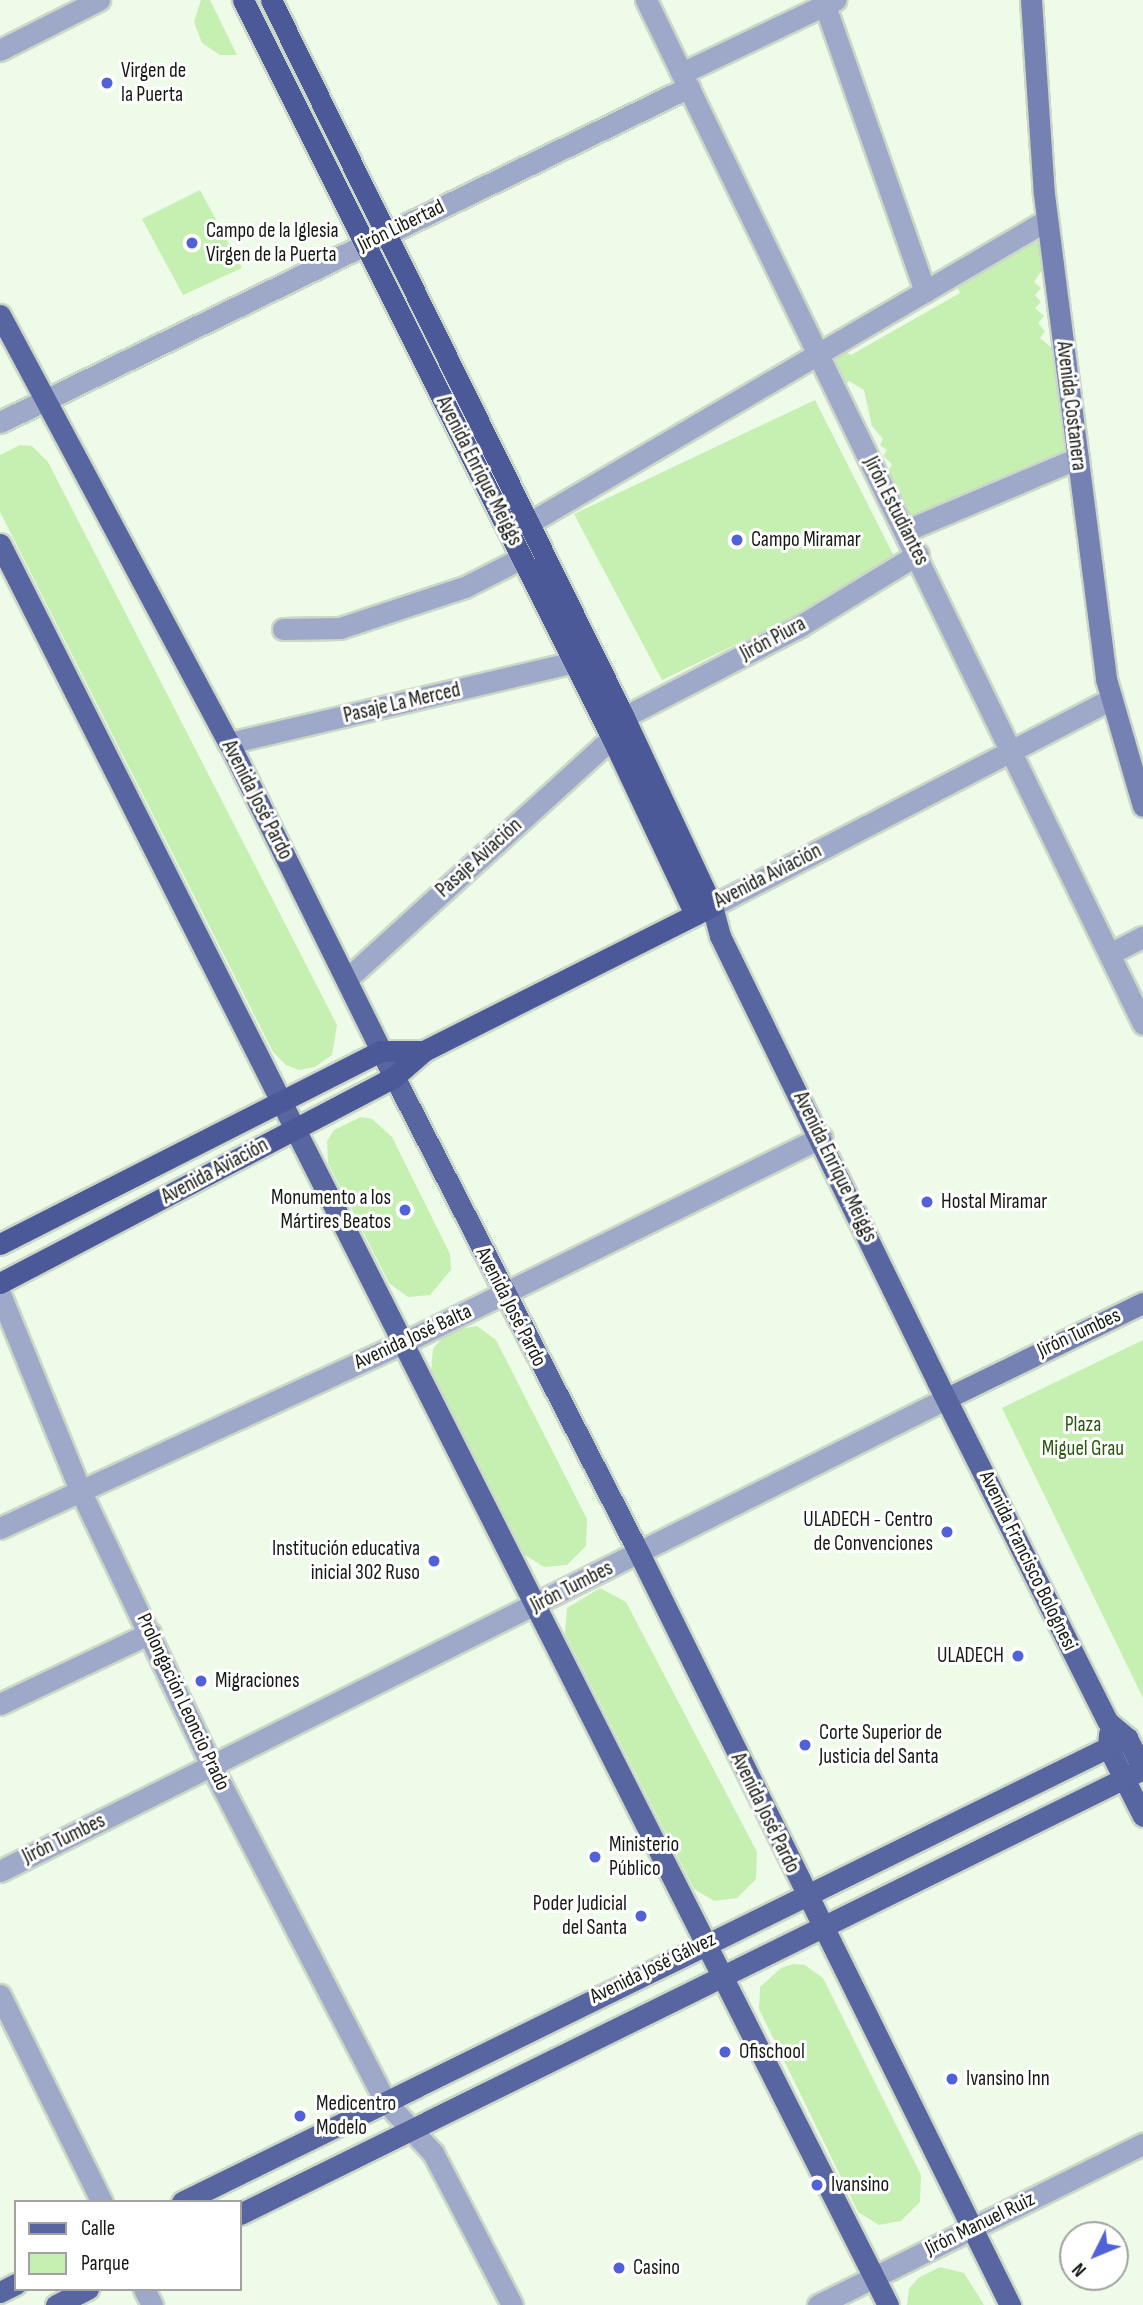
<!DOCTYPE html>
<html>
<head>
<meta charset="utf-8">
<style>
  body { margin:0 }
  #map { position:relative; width:1143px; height:2305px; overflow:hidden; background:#eefbe9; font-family:"Sofia Sans Condensed",sans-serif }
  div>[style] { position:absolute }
  .green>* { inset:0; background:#c5f0b2 }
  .roads { filter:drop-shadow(2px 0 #cbd7c7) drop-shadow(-2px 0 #cbd7c7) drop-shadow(0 2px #cbd7c7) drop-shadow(0 -2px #cbd7c7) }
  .minor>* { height:21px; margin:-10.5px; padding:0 10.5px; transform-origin:10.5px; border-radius:10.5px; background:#9ea8c9 }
  .secondary>* { height:21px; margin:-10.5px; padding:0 10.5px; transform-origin:10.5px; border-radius:10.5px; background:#7481b2 }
  .primary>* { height:21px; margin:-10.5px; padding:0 10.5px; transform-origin:10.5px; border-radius:10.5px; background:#5765a0 }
  .trunk>* { height:21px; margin:-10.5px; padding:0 10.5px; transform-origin:10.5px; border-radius:10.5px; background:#4b5998 }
  .dots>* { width:19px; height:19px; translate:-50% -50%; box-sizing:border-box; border:4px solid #fff; border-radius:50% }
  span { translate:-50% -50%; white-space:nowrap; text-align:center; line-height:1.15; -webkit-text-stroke:6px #fff; paint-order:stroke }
  .poi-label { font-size:21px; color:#161a14 }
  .left { translate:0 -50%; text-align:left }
  .right { translate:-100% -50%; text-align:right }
  .street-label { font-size:21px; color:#161a14 }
  .park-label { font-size:21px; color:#2a580f }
  .legend { position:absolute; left:14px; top:2200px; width:228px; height:91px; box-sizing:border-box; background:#fff; border:2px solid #a2a3a1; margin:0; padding:9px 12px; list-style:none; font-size:21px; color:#161a14 }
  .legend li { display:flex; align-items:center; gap:14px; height:35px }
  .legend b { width:35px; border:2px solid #a2a3a1 }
  .north { position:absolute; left:1059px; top:2221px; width:70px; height:70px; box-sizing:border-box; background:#fff; border:2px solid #a2a3a1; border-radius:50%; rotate:227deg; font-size:19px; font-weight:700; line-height:28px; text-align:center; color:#161a14 }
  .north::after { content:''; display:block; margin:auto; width:24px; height:32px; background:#5162d8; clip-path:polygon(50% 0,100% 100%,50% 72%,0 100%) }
</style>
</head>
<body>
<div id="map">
  <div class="green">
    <i style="clip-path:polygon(201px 0,210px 0,237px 55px,220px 55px,202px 43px,194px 22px)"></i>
    <i style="clip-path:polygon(200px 190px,242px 268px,183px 295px,142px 219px)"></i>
    <i style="clip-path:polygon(1034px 240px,1045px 246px,1048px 261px,1034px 282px,1041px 288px,1035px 295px,1041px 302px,1035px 308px,1044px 316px,1038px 323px,1045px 331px,1040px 338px,1060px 355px,1070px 448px,1066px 457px,905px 521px,883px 481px,892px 464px,883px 456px,887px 450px,880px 445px,883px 439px,872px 426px,864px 390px,849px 381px,841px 389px,829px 358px,839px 349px,851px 355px,960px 293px,957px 286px)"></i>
    <i style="clip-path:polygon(815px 400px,899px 566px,662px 680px,574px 514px)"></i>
    <i style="clip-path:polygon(20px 445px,32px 446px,48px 462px,337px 1025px,332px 1055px,315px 1067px,299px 1070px,286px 1065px,273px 1052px,0 512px,0 455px)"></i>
    <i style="clip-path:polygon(361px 1117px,372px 1119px,392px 1137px,450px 1254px,451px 1270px,430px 1295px,408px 1297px,389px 1283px,328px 1163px,327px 1141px,334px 1130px)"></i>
    <i style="clip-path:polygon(477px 1326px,496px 1340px,587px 1519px,586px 1546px,567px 1565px,544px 1567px,525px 1555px,431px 1371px,433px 1349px,441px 1339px,453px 1330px)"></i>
    <i style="clip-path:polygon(1143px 1340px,1143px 1698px,1002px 1408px)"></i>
    <i style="clip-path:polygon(600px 1588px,626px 1602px,757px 1852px,756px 1879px,737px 1898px,714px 1901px,694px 1889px,565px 1634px,567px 1608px)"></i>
    <i style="clip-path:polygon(793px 1964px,805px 1965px,823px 1978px,921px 2175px,920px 2202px,901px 2221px,879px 2225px,858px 2212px,759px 2009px,760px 1987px,781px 1968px)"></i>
    <i style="clip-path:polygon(940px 2267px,964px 2273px,984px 2305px,907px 2305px,909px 2289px,918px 2278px)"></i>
  </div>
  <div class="roads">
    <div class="minor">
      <i style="left:646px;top:0;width:1138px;rotate:64.11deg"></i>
      <i style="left:823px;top:0;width:309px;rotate:70.7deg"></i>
      <i style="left:0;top:50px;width:111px;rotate:-26.8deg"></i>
      <i style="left:682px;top:73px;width:170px;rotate:-25.5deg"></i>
      <i style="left:0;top:422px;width:766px;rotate:-25.93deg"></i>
      <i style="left:529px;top:523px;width:600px;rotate:-30.33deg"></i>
      <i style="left:905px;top:531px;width:188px;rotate:-22.9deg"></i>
      <i style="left:283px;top:629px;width:57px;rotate:-1deg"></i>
      <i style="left:340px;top:628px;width:132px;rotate:-18.2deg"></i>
      <i style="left:465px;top:587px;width:64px;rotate:-27deg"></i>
      <i style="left:624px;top:717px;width:198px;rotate:-27.3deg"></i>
      <i style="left:800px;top:626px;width:138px;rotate:-31.4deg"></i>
      <i style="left:229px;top:743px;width:354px;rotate:-13.2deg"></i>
      <i style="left:712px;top:906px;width:450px;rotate:-27.4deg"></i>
      <i style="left:1111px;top:953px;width:36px;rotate:-27deg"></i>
      <i style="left:347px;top:979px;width:358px;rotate:-42.3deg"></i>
      <i style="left:0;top:1294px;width:209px;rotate:67.8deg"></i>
      <i style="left:79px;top:1488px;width:309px;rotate:64.5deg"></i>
      <i style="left:212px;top:1767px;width:376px;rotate:62.6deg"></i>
      <i style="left:385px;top:2101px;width:71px;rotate:47.3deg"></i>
      <i style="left:433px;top:2153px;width:171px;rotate:62.5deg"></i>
      <i style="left:0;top:1528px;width:446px;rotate:-24.7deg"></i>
      <i style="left:405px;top:1342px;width:464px;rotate:-26.2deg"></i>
      <i style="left:0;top:1704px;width:166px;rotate:-25.3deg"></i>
      <i style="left:0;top:1871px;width:1059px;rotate:-26.54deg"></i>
      <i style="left:0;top:1995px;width:231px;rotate:63.8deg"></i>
      <i style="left:144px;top:2289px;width:18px;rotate:63deg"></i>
      <i style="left:818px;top:2305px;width:363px;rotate:-26.4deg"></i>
    </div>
    <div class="secondary">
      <i style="left:1031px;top:0;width:194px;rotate:86.2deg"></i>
      <i style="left:1044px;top:194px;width:489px;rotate:82.7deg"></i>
      <i style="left:1106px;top:679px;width:132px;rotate:73.8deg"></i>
      <i style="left:947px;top:1398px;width:218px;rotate:-25.9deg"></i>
    </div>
    <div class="primary">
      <i style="left:0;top:315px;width:485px;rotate:61.9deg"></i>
      <i style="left:229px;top:743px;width:343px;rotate:63.7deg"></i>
      <i style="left:381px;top:1051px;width:564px;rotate:62.8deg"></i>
      <i style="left:639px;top:1553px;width:839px;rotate:63.74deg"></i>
      <i style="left:0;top:544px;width:1972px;rotate:63.24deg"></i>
      <i style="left:712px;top:906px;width:31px;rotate:75deg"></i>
      <i style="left:720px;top:936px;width:495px;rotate:64deg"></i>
      <i style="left:937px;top:1381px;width:381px;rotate:63.4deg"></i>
      <i style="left:1108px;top:1722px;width:25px;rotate:40deg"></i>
      <i style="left:1127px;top:1738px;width:36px;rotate:63deg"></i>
      <i style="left:1109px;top:1734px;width:13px;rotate:94deg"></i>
      <i style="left:1108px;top:1747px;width:77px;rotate:63.1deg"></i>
      <i style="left:182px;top:2202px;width:1053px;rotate:-26.15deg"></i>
      <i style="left:240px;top:2214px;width:1007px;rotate:-26.23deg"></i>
      <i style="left:0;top:2292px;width:18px;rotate:-27deg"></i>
      <i style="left:56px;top:2305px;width:36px;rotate:-27deg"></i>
    </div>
    <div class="trunk">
      <i style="left:243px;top:0;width:825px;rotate:63.43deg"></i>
      <i style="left:612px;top:738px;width:195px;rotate:64.8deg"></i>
      <i style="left:0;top:1244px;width:427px;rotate:-26.9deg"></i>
      <i style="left:381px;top:1051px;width:43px"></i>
      <i style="left:0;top:1283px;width:445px;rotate:-27.6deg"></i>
      <i style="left:394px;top:1077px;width:40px;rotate:-41deg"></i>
      <i style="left:424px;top:1051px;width:322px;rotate:-26.7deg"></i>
      <i style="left:712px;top:906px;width:208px;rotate:-115deg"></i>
      <i style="left:624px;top:717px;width:799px;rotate:-116.21deg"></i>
    </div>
  </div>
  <div class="dots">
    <i style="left:107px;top:83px;background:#5162d8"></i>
    <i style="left:192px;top:243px;background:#5162d8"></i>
    <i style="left:737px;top:540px;background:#5162d8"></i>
    <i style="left:927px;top:1202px;background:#5162d8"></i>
    <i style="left:405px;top:1210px;background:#5162d8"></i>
    <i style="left:947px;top:1532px;background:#5162d8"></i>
    <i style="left:434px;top:1561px;background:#5162d8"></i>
    <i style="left:1018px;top:1656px;background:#5162d8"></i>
    <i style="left:201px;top:1681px;background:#5162d8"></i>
    <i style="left:805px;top:1745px;background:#5162d8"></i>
    <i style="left:595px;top:1857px;background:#5162d8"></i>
    <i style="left:641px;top:1916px;background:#5162d8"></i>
    <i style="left:725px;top:2052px;background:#5162d8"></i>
    <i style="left:952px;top:2079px;background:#5162d8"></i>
    <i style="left:300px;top:2116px;background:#5162d8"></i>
    <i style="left:817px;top:2185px;background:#5162d8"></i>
    <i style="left:619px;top:2268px;background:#5162d8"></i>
  </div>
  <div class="poi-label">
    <span class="left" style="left:121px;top:83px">Virgen de<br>la Puerta</span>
    <span class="left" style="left:206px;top:243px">Campo de la Iglesia<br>Virgen de la Puerta</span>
    <span class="left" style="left:751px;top:540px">Campo Miramar</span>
    <span class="right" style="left:391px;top:1210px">Monumento a los<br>Mártires Beatos</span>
    <span class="left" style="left:941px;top:1202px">Hostal Miramar</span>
    <span class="right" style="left:933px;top:1532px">ULADECH - Centro<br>de Convenciones</span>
    <span class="right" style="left:420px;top:1561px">Institución educativa<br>inicial 302 Ruso</span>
    <span class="right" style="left:1004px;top:1656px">ULADECH</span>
    <span class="left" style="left:215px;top:1681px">Migraciones</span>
    <span class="left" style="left:819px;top:1745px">Corte Superior de<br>Justicia del Santa</span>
    <span class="left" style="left:609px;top:1857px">Ministerio<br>Público</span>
    <span class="right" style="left:627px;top:1916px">Poder Judicial<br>del Santa</span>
    <span class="left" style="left:739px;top:2052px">Ofischool</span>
    <span class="left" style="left:966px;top:2079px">Ivansino Inn</span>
    <span class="left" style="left:316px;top:2116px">Medicentro<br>Modelo</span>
    <span class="left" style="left:831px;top:2185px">Ivansino</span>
    <span class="left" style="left:633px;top:2268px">Casino</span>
  </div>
  <div class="street-label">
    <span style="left:401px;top:226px;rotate:-26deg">Jirón Libertad</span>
    <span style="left:1071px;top:406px;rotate:83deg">Avenida Costanera</span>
    <span style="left:479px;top:471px;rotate:63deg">Avenida Enrique Meiggs</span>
    <span style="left:896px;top:511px;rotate:63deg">Jirón Estudiantes</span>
    <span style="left:773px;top:639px;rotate:-28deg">Jirón Piura</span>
    <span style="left:402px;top:703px;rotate:-13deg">Pasaje La Merced</span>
    <span style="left:257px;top:800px;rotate:63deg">Avenida José Pardo</span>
    <span style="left:479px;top:858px;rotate:-42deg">Pasaje Aviación</span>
    <span style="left:768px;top:876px;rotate:-27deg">Avenida Aviación</span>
    <span style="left:835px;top:1167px;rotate:64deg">Avenida Enrique Meiggs</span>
    <span style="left:215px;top:1171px;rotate:-28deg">Avenida Aviación</span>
    <span style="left:511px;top:1307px;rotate:63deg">Avenida José Pardo</span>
    <span style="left:1079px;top:1333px;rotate:-25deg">Jirón Tumbes</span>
    <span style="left:413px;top:1337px;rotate:-25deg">Avenida José Balta</span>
    <span style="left:1028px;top:1561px;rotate:64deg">Avenida Francisco Bolognesi</span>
    <span style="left:572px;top:1587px;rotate:-27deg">Jirón Tumbes</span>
    <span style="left:183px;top:1702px;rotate:65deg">Prolongación Leoncio Prado</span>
    <span style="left:765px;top:1813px;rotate:64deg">Avenida José Pardo</span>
    <span style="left:64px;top:1839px;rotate:-26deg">Jirón Tumbes</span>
    <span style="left:653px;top:1968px;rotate:-26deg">Avenida José Gálvez</span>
    <span style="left:980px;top:2224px;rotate:-26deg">Jirón Manuel Ruiz</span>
  </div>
  <div class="park-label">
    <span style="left:1083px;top:1437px">Plaza<br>Miguel Grau</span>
  </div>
  <ul class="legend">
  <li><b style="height:9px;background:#5765a0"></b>Calle</li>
  <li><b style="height:19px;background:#c5f0b2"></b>Parque</li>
  </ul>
  <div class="north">N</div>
</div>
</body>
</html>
